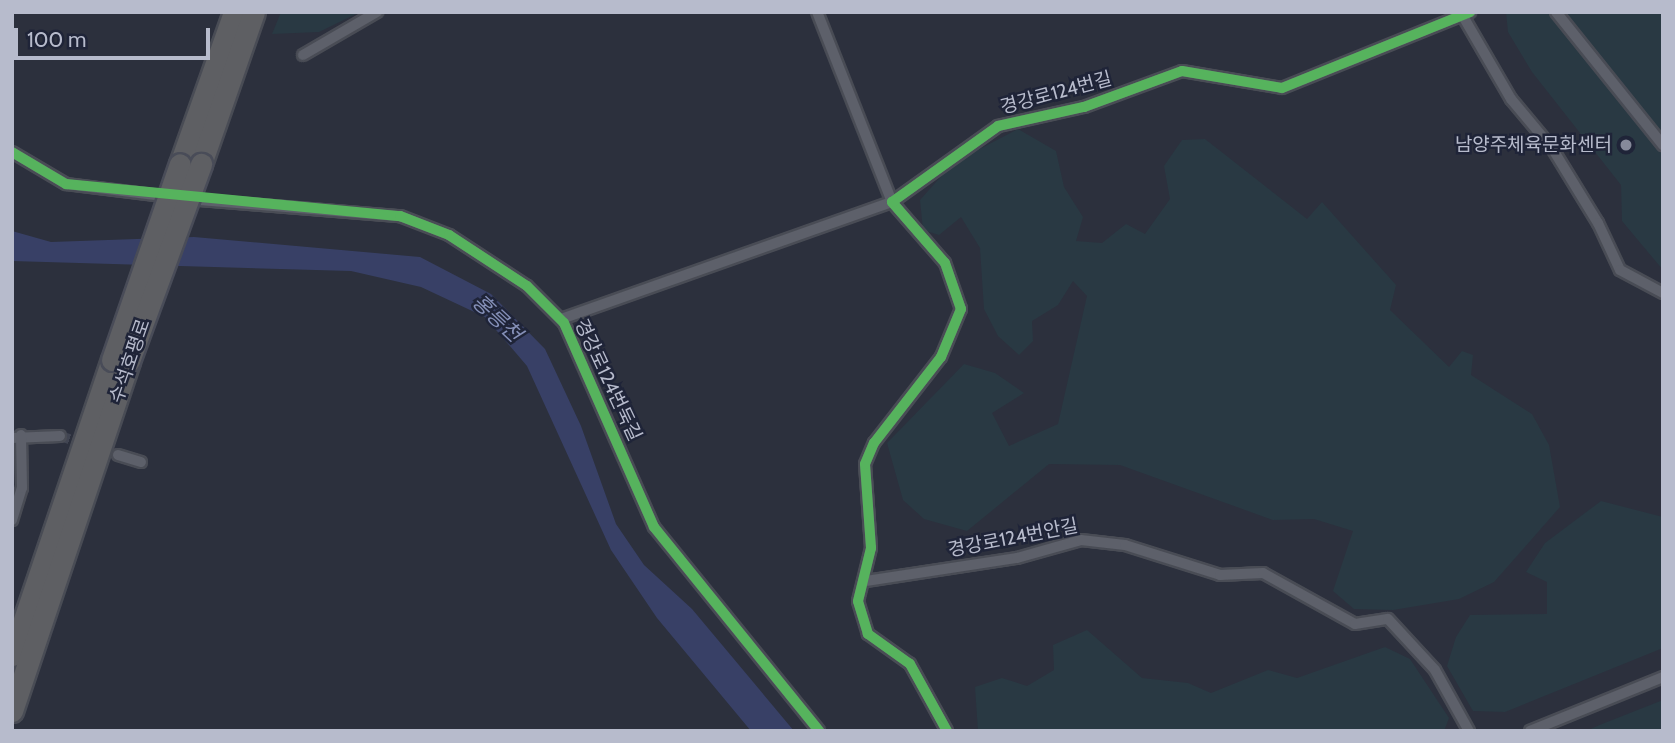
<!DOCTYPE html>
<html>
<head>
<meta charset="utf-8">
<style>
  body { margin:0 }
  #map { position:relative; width:1675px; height:743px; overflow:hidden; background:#2c303d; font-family:Cabin,"Noto Sans KR",sans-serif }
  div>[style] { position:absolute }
  .green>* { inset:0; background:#293943 }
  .water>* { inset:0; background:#384066 }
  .street-tunnel>* { height:10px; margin-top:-5px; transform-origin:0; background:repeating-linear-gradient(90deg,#414552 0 10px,transparent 0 15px) }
  .roads { filter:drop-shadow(2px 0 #494c55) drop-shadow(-2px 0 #494c55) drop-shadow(0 2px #494c55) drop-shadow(0 -2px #494c55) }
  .street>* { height:10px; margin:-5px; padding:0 5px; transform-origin:5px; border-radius:5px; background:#5d606a }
  .highway>* { height:21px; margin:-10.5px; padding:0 10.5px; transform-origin:10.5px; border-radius:10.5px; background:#5e5f63 }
  .bridges { filter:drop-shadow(2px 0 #494c58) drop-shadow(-2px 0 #494c58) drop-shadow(0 2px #494c58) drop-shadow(0 -2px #494c58) }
  .highway-bridge>* { height:21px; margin:-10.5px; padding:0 10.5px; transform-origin:10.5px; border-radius:10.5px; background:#5e5f63 }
  .cycleway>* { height:10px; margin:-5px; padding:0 5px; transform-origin:5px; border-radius:5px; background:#56b35d }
  .dots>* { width:19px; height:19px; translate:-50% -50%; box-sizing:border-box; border:4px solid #1f2438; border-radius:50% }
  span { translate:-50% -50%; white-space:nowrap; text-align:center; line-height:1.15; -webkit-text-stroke:5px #1f2438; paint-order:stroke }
  .street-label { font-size:19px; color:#b7bbcc }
  .poi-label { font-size:19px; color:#b7bbcc }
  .right { translate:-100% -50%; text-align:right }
  .water-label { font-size:21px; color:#8590b8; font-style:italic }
  .frame { position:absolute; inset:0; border:14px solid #b7bbcc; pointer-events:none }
  .scale { position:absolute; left:14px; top:28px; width:196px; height:32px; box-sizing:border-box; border:4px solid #b7bbcc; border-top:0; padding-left:9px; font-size:21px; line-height:24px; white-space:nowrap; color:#b7bbcc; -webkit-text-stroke:5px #1f2438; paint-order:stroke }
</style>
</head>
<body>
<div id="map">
  <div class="green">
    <i style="clip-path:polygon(281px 12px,360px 12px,319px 32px,272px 34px)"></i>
    <i style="clip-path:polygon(1506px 12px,1663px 12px,1663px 270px,1622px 221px,1621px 185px,1532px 72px,1508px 32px)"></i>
    <i style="clip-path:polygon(1018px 129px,1056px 151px,1064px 187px,1083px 217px,1076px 241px,1102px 243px,1126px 224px,1145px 234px,1170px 199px,1164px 166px,1182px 140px,1205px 139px,1307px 219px,1322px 202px,1396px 285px,1390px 310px,1449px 367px,1462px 351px,1473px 355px,1471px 375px,1532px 414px,1549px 445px,1560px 507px,1494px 582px,1459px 599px,1393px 610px,1354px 609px,1333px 591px,1353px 531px,1314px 519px,1273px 520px,1120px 465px,1049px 464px,967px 531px,924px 519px,903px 500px,887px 443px,964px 364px,995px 373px,1024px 393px,992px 413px,1009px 446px,1058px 424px,1087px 296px,1073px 281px,1058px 305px,1032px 321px,1033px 341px,1019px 355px,998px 336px,984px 309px,980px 248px,961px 217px,939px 235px,923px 230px,920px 200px,953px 163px)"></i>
    <i style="clip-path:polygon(1601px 501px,1663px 517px,1663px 648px,1505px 712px,1473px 711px,1447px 666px,1456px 637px,1470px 615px,1547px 614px,1547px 582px,1526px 572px,1545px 543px)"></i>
    <i style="clip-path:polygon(1087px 630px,1142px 678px,1188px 683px,1211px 693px,1268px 670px,1297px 678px,1385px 647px,1410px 659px,1449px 718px,1444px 731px,978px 731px,975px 687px,1002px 678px,1027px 686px,1054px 670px,1053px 645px)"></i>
    <i style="clip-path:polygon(1663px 700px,1663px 731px,1586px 731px,1602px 724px)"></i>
  </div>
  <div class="water">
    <i style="clip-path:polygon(12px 231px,51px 242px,194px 237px,420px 257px,491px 294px,545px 349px,581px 426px,616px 524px,644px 565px,692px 609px,794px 731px,751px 731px,657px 618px,611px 550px,527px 366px,485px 317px,421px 287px,351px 271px,12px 261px)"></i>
  </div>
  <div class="street-tunnel">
    <i style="left:60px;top:436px;width:61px;rotate:18.1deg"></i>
  </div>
  <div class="roads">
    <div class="street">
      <i style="left:1556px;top:12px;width:171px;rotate:51.2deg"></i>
      <i style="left:1464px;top:18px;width:94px;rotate:59.9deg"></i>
      <i style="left:1511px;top:99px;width:64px;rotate:50.1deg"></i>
      <i style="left:1552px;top:148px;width:88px;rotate:58.5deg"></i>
      <i style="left:1598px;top:223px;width:52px;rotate:64.9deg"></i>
      <i style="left:1620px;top:270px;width:49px;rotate:28.1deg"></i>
      <i style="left:303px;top:55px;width:86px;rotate:-30.2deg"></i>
      <i style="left:12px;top:152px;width:63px;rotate:30.7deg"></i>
      <i style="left:66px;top:184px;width:106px;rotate:7.1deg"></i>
      <i style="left:187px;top:199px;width:214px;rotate:4.6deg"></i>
      <i style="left:400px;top:216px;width:53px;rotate:21.2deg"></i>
      <i style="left:449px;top:235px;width:93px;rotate:33.2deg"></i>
      <i style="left:527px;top:286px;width:52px;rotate:45deg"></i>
      <i style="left:564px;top:323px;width:223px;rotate:66.2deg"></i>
      <i style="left:654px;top:527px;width:262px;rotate:51deg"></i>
      <i style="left:561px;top:319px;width:351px;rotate:-19.5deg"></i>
      <i style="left:892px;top:202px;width:204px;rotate:-111.5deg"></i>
      <i style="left:12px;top:438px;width:48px;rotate:-2.4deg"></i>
      <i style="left:118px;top:455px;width:24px;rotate:17deg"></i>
      <i style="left:12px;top:520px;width:34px;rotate:-73deg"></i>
      <i style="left:22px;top:488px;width:53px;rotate:-91.1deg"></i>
      <i style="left:866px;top:581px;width:153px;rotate:-8.7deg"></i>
      <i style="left:1017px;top:558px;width:66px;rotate:-15.7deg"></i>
      <i style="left:1081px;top:540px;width:44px;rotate:6.5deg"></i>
      <i style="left:1125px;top:545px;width:100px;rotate:17.5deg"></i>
      <i style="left:1220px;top:575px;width:43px;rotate:-2.7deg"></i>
      <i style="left:1263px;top:573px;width:105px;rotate:29deg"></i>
      <i style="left:1355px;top:624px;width:33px;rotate:-9deg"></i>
      <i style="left:1388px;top:619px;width:69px;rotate:47.3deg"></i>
      <i style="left:1435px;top:670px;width:70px;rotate:60.9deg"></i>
      <i style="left:947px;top:731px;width:77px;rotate:-118.9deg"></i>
      <i style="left:910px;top:664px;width:52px;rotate:-144.5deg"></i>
      <i style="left:868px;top:634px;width:34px;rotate:-107deg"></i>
      <i style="left:858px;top:601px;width:55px;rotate:-76.2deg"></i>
      <i style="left:871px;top:548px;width:84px;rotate:-94.1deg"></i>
      <i style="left:865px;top:464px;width:23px;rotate:-67deg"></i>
      <i style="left:874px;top:443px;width:109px;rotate:-52.1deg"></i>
      <i style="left:941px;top:357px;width:52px;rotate:-67.4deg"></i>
      <i style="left:961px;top:309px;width:49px;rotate:-109.2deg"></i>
      <i style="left:945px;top:263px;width:81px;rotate:-131deg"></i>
      <i style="left:892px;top:202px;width:130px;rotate:-35.6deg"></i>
      <i style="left:998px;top:126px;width:88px;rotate:-12.5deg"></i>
      <i style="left:1084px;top:107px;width:104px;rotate:-20.2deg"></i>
      <i style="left:1182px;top:71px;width:101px;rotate:9.6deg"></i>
      <i style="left:1282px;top:88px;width:203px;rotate:-22deg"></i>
      <i style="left:1530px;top:731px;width:144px;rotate:-22.1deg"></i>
    </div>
    <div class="highway">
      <i style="left:180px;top:164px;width:161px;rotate:-70.4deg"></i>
      <i style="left:201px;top:164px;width:161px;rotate:-70.8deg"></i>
      <i style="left:12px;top:655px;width:311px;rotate:-71.3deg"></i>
      <i style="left:12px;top:711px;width:369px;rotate:-71.5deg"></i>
    </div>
  </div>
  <div class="bridges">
    <div class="highway-bridge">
      <i style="left:112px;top:360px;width:207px;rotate:-70.9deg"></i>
      <i style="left:129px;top:361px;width:210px;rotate:-69.9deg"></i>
    </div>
  </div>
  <div class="cycleway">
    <i style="left:12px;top:152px;width:63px;rotate:30.7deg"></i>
    <i style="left:66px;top:184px;width:336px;rotate:5.5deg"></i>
    <i style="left:400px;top:216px;width:53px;rotate:21.2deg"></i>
    <i style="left:449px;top:235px;width:93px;rotate:33.2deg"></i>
    <i style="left:527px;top:286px;width:52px;rotate:45deg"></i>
    <i style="left:564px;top:323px;width:223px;rotate:66.2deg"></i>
    <i style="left:654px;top:527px;width:262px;rotate:51deg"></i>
    <i style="left:947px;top:731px;width:77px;rotate:-118.9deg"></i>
    <i style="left:910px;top:664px;width:52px;rotate:-144.5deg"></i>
    <i style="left:868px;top:634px;width:34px;rotate:-107deg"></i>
    <i style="left:858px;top:601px;width:55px;rotate:-76.2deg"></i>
    <i style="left:871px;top:548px;width:84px;rotate:-94.1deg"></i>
    <i style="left:865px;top:464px;width:23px;rotate:-67deg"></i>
    <i style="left:874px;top:443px;width:109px;rotate:-52.1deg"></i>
    <i style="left:941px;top:357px;width:52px;rotate:-67.4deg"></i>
    <i style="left:961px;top:309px;width:49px;rotate:-109.2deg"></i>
    <i style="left:945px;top:263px;width:81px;rotate:-131deg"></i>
    <i style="left:892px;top:202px;width:130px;rotate:-35.6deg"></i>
    <i style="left:998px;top:126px;width:88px;rotate:-12.5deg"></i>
    <i style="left:1084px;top:107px;width:104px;rotate:-20.2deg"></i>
    <i style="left:1182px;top:71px;width:101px;rotate:9.6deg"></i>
    <i style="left:1282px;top:88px;width:203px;rotate:-22deg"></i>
  </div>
  <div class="dots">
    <i style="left:1626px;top:145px;background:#868a9a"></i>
  </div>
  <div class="street-label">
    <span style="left:1056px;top:93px;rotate:-15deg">경강로124번길</span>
    <span style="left:130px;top:361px;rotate:-71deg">수석호평로</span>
    <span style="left:608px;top:380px;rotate:65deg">경강로124번둑길</span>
    <span style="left:1013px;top:538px;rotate:-11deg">경강로124번안길</span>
  </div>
  <div class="poi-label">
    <span class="right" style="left:1612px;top:145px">남양주체육문화센터</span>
  </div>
  <div class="water-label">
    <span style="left:497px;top:318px;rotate:43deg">홍릉천</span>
  </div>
  <div class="frame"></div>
  <div class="scale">100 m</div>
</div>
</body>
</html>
